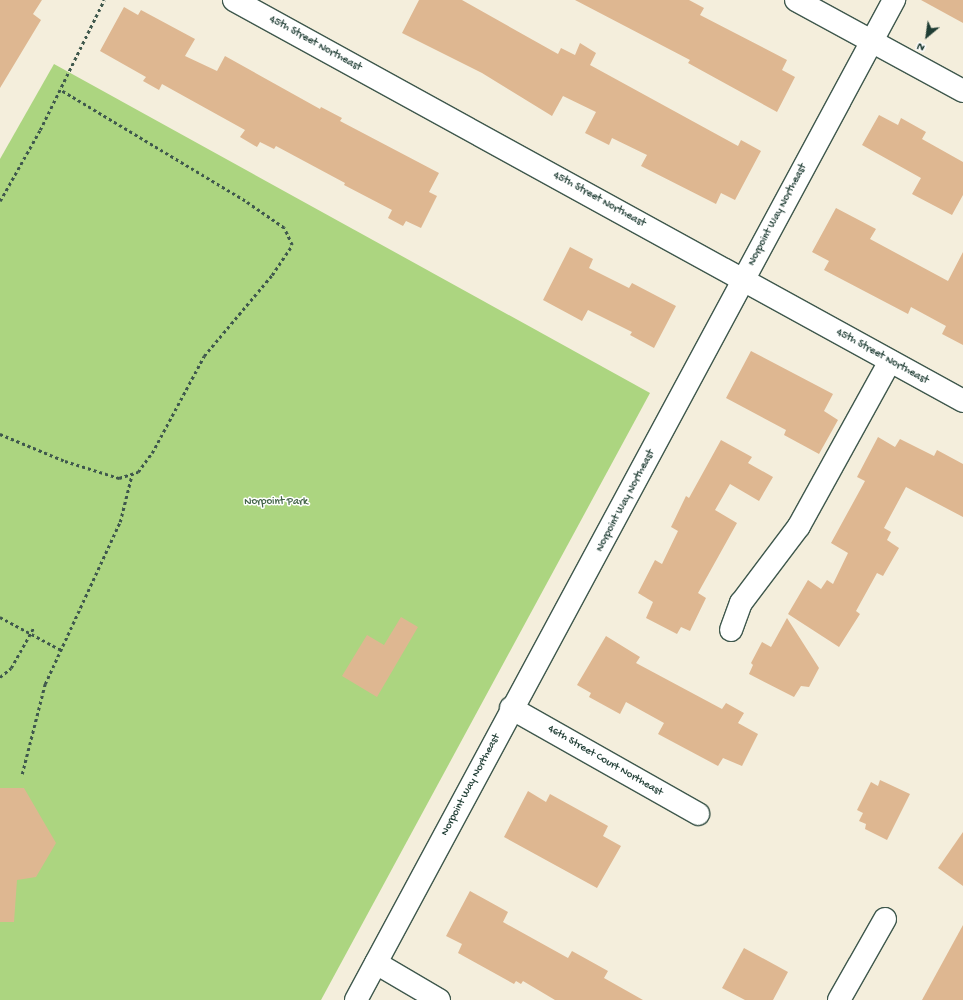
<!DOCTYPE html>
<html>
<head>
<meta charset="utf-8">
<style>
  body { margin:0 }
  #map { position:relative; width:963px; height:1000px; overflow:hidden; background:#f4eedc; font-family:"Gochi Hand",sans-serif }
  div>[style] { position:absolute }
  .green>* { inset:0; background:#acd580 }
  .building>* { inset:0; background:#deb791 }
  .path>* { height:2.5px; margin-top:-1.25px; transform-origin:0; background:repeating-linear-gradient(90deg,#3f584d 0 3px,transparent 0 6px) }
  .roads { filter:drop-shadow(1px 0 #3f584d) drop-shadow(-1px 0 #3f584d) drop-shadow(0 1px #3f584d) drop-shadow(0 -1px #3f584d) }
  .minor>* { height:22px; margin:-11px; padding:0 11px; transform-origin:11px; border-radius:11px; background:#fff }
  span { translate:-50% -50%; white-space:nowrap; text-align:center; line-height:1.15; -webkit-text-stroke:3px #fff; paint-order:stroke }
  .street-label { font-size:11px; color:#1f3d34 }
  .park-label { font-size:11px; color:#426347 }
  .north { position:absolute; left:907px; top:16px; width:40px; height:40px; -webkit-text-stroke:3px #fff; paint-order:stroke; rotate:209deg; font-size:11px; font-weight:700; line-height:16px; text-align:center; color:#1f3d34 }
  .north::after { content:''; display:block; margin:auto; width:14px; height:18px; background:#1f3d34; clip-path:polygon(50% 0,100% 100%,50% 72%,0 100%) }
</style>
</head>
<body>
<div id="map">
  <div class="green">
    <i style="clip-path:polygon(54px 64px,650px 393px,321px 1000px,0 1000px,0 159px)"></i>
  </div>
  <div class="building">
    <i style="clip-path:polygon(0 0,42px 0,33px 14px,41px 20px,0 88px)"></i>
    <i style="clip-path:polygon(419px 0,462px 0,558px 54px,561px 48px,575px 55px,580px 43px,596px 53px,590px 65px,738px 146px,741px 140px,761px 151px,735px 200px,721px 193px,716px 204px,641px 166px,647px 155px,612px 138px,609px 145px,585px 133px,596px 112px,563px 96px,552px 116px,482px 73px,402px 33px)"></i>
    <i style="clip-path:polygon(575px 0,689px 0,704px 8px,700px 15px,787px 60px,782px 70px,795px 77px,777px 112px,688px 63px,690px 60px)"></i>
    <i style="clip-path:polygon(921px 0,963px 0,963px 23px)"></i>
    <i style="clip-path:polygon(124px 7px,138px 15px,141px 10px,195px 39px,185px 56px,217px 71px,225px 56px,320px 109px,321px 107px,342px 118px,340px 121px,439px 173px,429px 192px,437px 196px,421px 228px,406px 221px,403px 226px,388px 218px,392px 210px,344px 185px,345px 183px,276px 146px,274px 149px,260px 142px,257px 147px,240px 137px,245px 130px,162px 84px,159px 90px,143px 81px,146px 77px,100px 51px)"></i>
    <i style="clip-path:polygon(879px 115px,898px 125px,901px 118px,926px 132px,922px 139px,963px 162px,963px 195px,952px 215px,912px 194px,921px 178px,862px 145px)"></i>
    <i style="clip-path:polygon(836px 208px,876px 229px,870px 239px,948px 281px,963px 252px,963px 345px,942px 334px,946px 326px,911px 307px,908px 314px,824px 270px,829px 261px,812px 252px)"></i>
    <i style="clip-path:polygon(570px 247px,593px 259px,589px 268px,629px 288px,632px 283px,676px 306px,654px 348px,630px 335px,632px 332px,588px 310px,582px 321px,543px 300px)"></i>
    <i style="clip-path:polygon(751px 351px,833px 394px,824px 411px,838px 420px,819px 454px,784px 435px,786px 430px,726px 398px)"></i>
    <i style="clip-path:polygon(878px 437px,895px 447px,900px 439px,934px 456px,937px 450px,963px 464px,963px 517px,906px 487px,884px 528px,891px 532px,887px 540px,899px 548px,883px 576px,877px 573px,856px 611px,860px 614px,839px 647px,788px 614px,808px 580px,821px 589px,827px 580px,833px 584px,848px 553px,831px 543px,865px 481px,857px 477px)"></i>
    <i style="clip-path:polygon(721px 440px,752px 457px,748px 463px,773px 477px,759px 501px,730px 484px,715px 510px,737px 523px,698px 593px,706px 598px,690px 631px,681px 627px,677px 634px,646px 618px,653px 602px,638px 593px,655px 560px,662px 564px,678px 531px,671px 527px,686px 496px,689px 498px)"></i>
    <i style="clip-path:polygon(401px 617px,418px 627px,377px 697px,342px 676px,367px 635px,384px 645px)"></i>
    <i style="clip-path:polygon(787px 618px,819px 668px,809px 687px,801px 686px,794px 697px,749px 674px,753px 665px,751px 663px,762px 642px,771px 647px)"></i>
    <i style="clip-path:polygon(606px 636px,640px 657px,636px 663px,722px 709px,726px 703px,744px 713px,738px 723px,758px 734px,742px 766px,723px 758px,718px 766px,658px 734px,664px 723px,626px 702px,620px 714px,589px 697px,591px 693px,577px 685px)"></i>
    <i style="clip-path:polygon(880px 780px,910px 794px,887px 840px,865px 829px,866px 824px,859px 821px,863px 813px,857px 810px,871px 782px,878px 786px)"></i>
    <i style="clip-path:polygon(0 788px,24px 788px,56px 843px,36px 877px,17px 880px,14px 922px,0 922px)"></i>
    <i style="clip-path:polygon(528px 791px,546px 802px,550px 794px,608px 826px,603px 836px,621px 846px,597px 888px,504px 837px)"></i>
    <i style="clip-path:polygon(963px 832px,963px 886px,938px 868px)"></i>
    <i style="clip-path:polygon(470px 891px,508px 912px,503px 922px,568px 958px,572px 951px,608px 971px,604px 978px,643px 1000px,555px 1000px,523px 981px,521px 984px,516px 981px,514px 984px,458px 953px,462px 944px,446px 936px)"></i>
    <i style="clip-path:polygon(963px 925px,963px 1000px,922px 1000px)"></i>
    <i style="clip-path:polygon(744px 948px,788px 972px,773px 1000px,745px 1000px,722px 988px)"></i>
  </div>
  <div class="path">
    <i style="left:0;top:201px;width:81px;rotate:-60.6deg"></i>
    <i style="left:40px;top:130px;width:145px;rotate:-63.8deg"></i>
    <i style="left:0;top:434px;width:70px;rotate:22.6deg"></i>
    <i style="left:65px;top:461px;width:57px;rotate:17.5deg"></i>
    <i style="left:119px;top:478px;width:20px;rotate:-18deg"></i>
    <i style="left:138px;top:472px;width:24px;rotate:-54deg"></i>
    <i style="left:152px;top:453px;width:110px;rotate:-61.8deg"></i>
    <i style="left:204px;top:356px;width:106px;rotate:-50deg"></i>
    <i style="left:272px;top:275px;width:36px;rotate:-56deg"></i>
    <i style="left:292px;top:245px;width:19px;rotate:-115deg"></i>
    <i style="left:284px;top:228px;width:47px;rotate:-145.3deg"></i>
    <i style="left:245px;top:201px;width:216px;rotate:-149deg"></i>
    <i style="left:0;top:617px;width:69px;rotate:28.4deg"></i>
    <i style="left:0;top:677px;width:14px;rotate:-39deg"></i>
    <i style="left:11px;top:668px;width:47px;rotate:-60.7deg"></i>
    <i style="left:22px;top:774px;width:93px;rotate:-75.7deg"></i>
    <i style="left:45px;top:684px;width:179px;rotate:-65.2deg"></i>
    <i style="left:120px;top:522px;width:49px;rotate:-76deg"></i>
  </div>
  <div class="roads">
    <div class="minor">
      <i style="left:234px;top:0;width:832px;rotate:28.81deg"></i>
      <i style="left:796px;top:0;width:190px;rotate:28.6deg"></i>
      <i style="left:731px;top:630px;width:29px;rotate:-70deg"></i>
      <i style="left:741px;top:603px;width:96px;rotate:-53deg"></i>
      <i style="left:799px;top:526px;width:188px;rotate:-61.1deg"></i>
      <i style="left:511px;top:708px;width:215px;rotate:29.5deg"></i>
      <i style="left:376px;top:963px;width:73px;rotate:30.4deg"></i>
      <i style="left:356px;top:1000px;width:1136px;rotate:-61.72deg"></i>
      <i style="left:839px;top:1000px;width:93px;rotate:-60.4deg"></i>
    </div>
  </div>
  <div class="street-label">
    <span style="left:315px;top:44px;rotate:29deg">45th Street Northeast</span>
    <span style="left:599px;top:200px;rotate:29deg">45th Street Northeast</span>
    <span style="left:778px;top:215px;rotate:-62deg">Norpoint Way Northeast</span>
    <span style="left:882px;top:357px;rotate:29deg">45th Street Northeast</span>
    <span style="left:626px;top:501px;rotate:-62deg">Norpoint Way Northeast</span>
    <span style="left:605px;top:761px;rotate:30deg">46th Street Court Northeast</span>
    <span style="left:471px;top:785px;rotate:-62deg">Norpoint Way Northeast</span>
  </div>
  <div class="park-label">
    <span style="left:276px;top:502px">Norpoint Park</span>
  </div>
  <div class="north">N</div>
</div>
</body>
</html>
